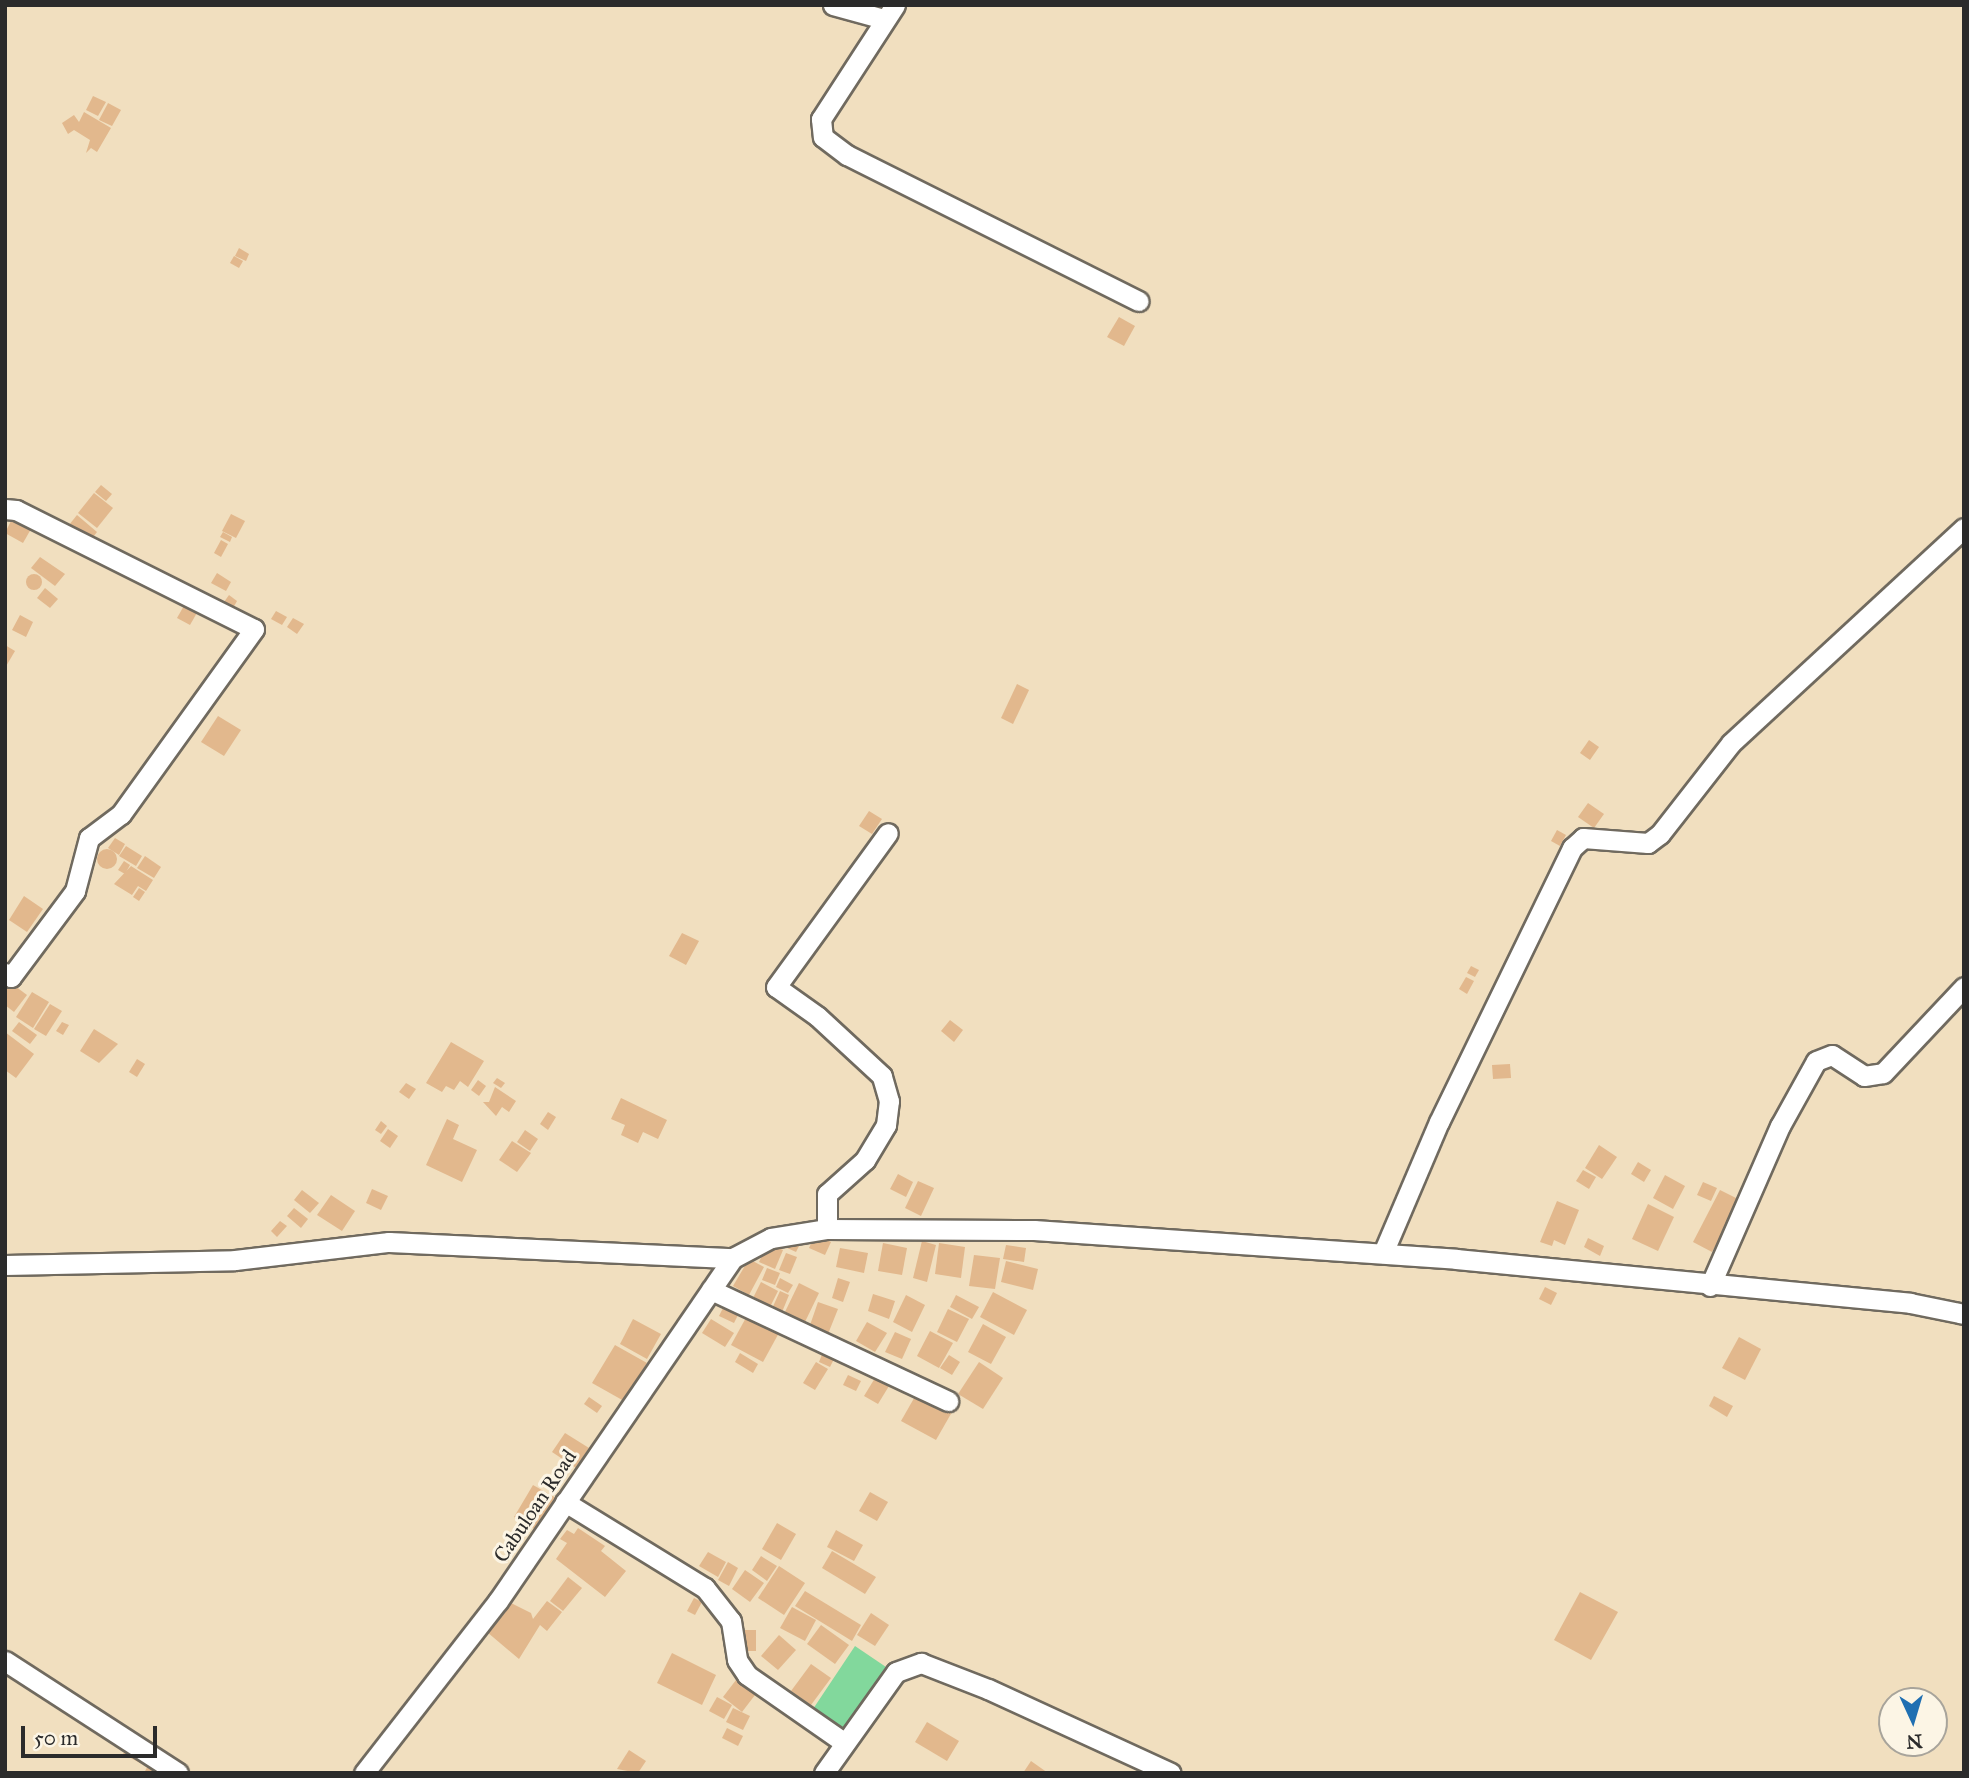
<!DOCTYPE html>
<html>
<head>
<meta charset="utf-8">
<style>
  body { margin:0 }
  #map { position:relative; width:1969px; height:1778px; overflow:hidden; background:#f1dfbf; font-family:"IM FELL Great Primer",serif }
  div>[style] { position:absolute }
  .green>* { inset:0; background:#82d89c }
  .building>* { inset:0; background:#e2b88d }
  .round { border-radius:50% }
  .roads { filter:drop-shadow(2px 0 #706a5f) drop-shadow(-2px 0 #706a5f) drop-shadow(0 2px #706a5f) drop-shadow(0 -2px #706a5f) }
  .minor>* { height:19px; margin:-9.5px; padding:0 9.5px; transform-origin:9.5px; border-radius:9.5px; background:#fff }
  span { translate:-50% -50%; white-space:nowrap; text-align:center; line-height:1.15; -webkit-text-stroke:6px #fcf5e5; paint-order:stroke }
  .street-label { font-size:21px; color:#2b2b2b }
  .frame { position:absolute; inset:0; border:7px solid #2b2b2b; pointer-events:none }
  .north { position:absolute; left:1878px; top:1687px; width:70px; height:70px; box-sizing:border-box; background:#fcf5e5; border:2px solid #a8a49b; border-radius:50%; rotate:176deg; font-size:19px; font-weight:700; line-height:28px; text-align:center; color:#2b2b2b }
  .north::after { content:''; display:block; margin:auto; width:24px; height:32px; background:#1f6fb2; clip-path:polygon(50% 0,100% 100%,50% 72%,0 100%) }
  .scale { position:absolute; left:21px; top:1726px; width:136px; height:32px; box-sizing:border-box; border:4px solid #2b2b2b; border-top:0; padding-left:9px; font-size:21px; line-height:24px; white-space:nowrap; color:#2b2b2b; -webkit-text-stroke:5px #fcf5e5; paint-order:stroke }
</style>
</head>
<body>
<div id="map">
  <div class="green">
    <i style="clip-path:polygon(855px 1646px,886px 1667px,842px 1732px,811px 1712px)"></i>
  </div>
  <div class="building">
    <i style="clip-path:polygon(93px 96px,106px 102px,98px 116px,86px 110px)"></i>
    <i style="clip-path:polygon(108px 103px,121px 110px,112px 126px,99px 120px)"></i>
    <i style="clip-path:polygon(84px 112px,111px 128px,97px 152px,91px 148px,86px 153px,90px 140px,74px 130px,68px 134px,62px 123px,74px 115px,79px 122px)"></i>
    <i style="clip-path:polygon(239px 248px,249px 254px,246px 261px,235px 256px)"></i>
    <i style="clip-path:polygon(234px 256px,243px 261px,239px 268px,230px 263px)"></i>
    <i style="clip-path:polygon(1119px 317px,1135px 326px,1124px 346px,1107px 337px)"></i>
    <i style="clip-path:polygon(101px 485px,112px 494px,106px 501px,95px 492px)"></i>
    <i style="clip-path:polygon(94px 493px,113px 508px,97px 528px,78px 513px)"></i>
    <i style="clip-path:polygon(231px 514px,245px 521px,236px 538px,222px 531px)"></i>
    <i style="clip-path:polygon(77px 515px,97px 532px,90px 541px,69px 525px)"></i>
    <i style="clip-path:polygon(12px 519px,31px 529px,23px 543px,5px 533px)"></i>
    <i style="clip-path:polygon(223px 532px,232px 537px,230px 542px,220px 537px)"></i>
    <i style="clip-path:polygon(221px 540px,228px 544px,221px 557px,214px 553px)"></i>
    <i style="clip-path:polygon(40px 557px,65px 574px,55px 586px,31px 568px)"></i>
    <i style="clip-path:polygon(217px 573px,231px 582px,226px 591px,211px 583px)"></i>
    <i class="round" style="left:26px;top:574px;width:16px;height:16px"></i>
    <i style="clip-path:polygon(45px 588px,58px 599px,50px 608px,37px 598px)"></i>
    <i style="clip-path:polygon(229px 595px,237px 601px,233px 608px,224px 602px)"></i>
    <i style="clip-path:polygon(185px 604px,198px 611px,190px 625px,177px 618px)"></i>
    <i style="clip-path:polygon(276px 611px,287px 617px,282px 625px,271px 619px)"></i>
    <i style="clip-path:polygon(20px 615px,33px 622px,26px 637px,12px 630px)"></i>
    <i style="clip-path:polygon(293px 618px,304px 624px,297px 634px,287px 627px)"></i>
    <i style="clip-path:polygon(5px 645px,15px 651px,5px 668px)"></i>
    <i style="clip-path:polygon(1017px 684px,1029px 690px,1013px 724px,1001px 718px)"></i>
    <i style="clip-path:polygon(218px 716px,241px 730px,224px 756px,201px 742px)"></i>
    <i style="clip-path:polygon(1589px 740px,1599px 747px,1590px 760px,1580px 753px)"></i>
    <i style="clip-path:polygon(1588px 803px,1604px 814px,1594px 828px,1578px 817px)"></i>
    <i style="clip-path:polygon(869px 811px,882px 819px,872px 834px,859px 826px)"></i>
    <i style="clip-path:polygon(1557px 830px,1566px 835px,1560px 846px,1551px 841px)"></i>
    <i style="clip-path:polygon(115px 838px,125px 844px,119px 855px,108px 848px)"></i>
    <i style="clip-path:polygon(126px 846px,142px 856px,136px 866px,119px 856px)"></i>
    <i class="round" style="left:97px;top:849px;width:20px;height:20px"></i>
    <i style="clip-path:polygon(145px 856px,161px 867px,154px 878px,137px 868px)"></i>
    <i style="clip-path:polygon(124px 861px,130px 865px,125px 874px,118px 870px)"></i>
    <i style="clip-path:polygon(131px 866px,153px 880px,146px 891px,138px 886px,132px 895px,114px 884px)"></i>
    <i style="clip-path:polygon(139px 888px,145px 892px,139px 901px,133px 897px)"></i>
    <i style="clip-path:polygon(24px 896px,43px 909px,27px 932px,9px 920px)"></i>
    <i style="clip-path:polygon(682px 933px,699px 941px,686px 965px,669px 956px)"></i>
    <i style="clip-path:polygon(1471px 966px,1479px 970px,1475px 977px,1467px 973px)"></i>
    <i style="clip-path:polygon(1466px 977px,1474px 981px,1467px 994px,1459px 989px)"></i>
    <i style="clip-path:polygon(11px 983px,27px 995px,14px 1012px,5px 1005px,5px 990px)"></i>
    <i style="clip-path:polygon(32px 992px,49px 1002px,33px 1028px,16px 1017px)"></i>
    <i style="clip-path:polygon(50px 1004px,62px 1011px,46px 1036px,34px 1029px)"></i>
    <i style="clip-path:polygon(950px 1020px,963px 1030px,954px 1042px,941px 1031px)"></i>
    <i style="clip-path:polygon(19px 1022px,37px 1035px,30px 1044px,12px 1031px)"></i>
    <i style="clip-path:polygon(62px 1022px,69px 1025px,63px 1035px,56px 1031px)"></i>
    <i style="clip-path:polygon(94px 1029px,118px 1044px,99px 1063px,80px 1051px)"></i>
    <i style="clip-path:polygon(5px 1032px,34px 1054px,16px 1078px,5px 1070px)"></i>
    <i style="clip-path:polygon(451px 1042px,484px 1061px,468px 1087px,460px 1081px,454px 1090px,446px 1086px,442px 1092px,426px 1083px)"></i>
    <i style="clip-path:polygon(137px 1059px,145px 1064px,137px 1077px,129px 1072px)"></i>
    <i style="clip-path:polygon(1510px 1064px,1511px 1078px,1493px 1079px,1492px 1065px)"></i>
    <i style="clip-path:polygon(497px 1078px,505px 1083px,501px 1088px,493px 1083px)"></i>
    <i style="clip-path:polygon(478px 1080px,486px 1086px,479px 1096px,471px 1090px)"></i>
    <i style="clip-path:polygon(406px 1083px,416px 1089px,409px 1099px,399px 1092px)"></i>
    <i style="clip-path:polygon(495px 1087px,516px 1101px,509px 1112px,502px 1107px,496px 1116px,483px 1102px,489px 1102px)"></i>
    <i style="clip-path:polygon(621px 1098px,667px 1120px,658px 1139px,643px 1132px,638px 1143px,621px 1135px,625px 1125px,611px 1119px)"></i>
    <i style="clip-path:polygon(548px 1112px,556px 1117px,548px 1130px,540px 1124px)"></i>
    <i style="clip-path:polygon(447px 1119px,459px 1125px,453px 1139px,477px 1150px,462px 1182px,426px 1165px)"></i>
    <i style="clip-path:polygon(381px 1121px,387px 1126px,381px 1134px,375px 1130px)"></i>
    <i style="clip-path:polygon(388px 1129px,398px 1136px,390px 1148px,380px 1141px)"></i>
    <i style="clip-path:polygon(525px 1130px,538px 1139px,530px 1151px,517px 1142px)"></i>
    <i style="clip-path:polygon(512px 1141px,531px 1153px,517px 1172px,499px 1160px)"></i>
    <i style="clip-path:polygon(1599px 1145px,1617px 1157px,1602px 1179px,1585px 1168px)"></i>
    <i style="clip-path:polygon(1638px 1162px,1651px 1170px,1644px 1182px,1631px 1174px)"></i>
    <i style="clip-path:polygon(1583px 1170px,1596px 1177px,1589px 1189px,1576px 1181px)"></i>
    <i style="clip-path:polygon(898px 1174px,913px 1182px,906px 1197px,890px 1189px)"></i>
    <i style="clip-path:polygon(1665px 1175px,1685px 1186px,1673px 1209px,1653px 1198px)"></i>
    <i style="clip-path:polygon(918px 1181px,934px 1188px,921px 1216px,905px 1208px)"></i>
    <i style="clip-path:polygon(1703px 1182px,1717px 1188px,1711px 1201px,1697px 1195px)"></i>
    <i style="clip-path:polygon(372px 1189px,388px 1196px,381px 1210px,366px 1203px)"></i>
    <i style="clip-path:polygon(302px 1190px,319px 1203px,310px 1213px,294px 1200px)"></i>
    <i style="clip-path:polygon(1720px 1190px,1740px 1200px,1712px 1252px,1693px 1242px)"></i>
    <i style="clip-path:polygon(331px 1195px,355px 1211px,342px 1231px,317px 1215px)"></i>
    <i style="clip-path:polygon(1557px 1201px,1579px 1210px,1565px 1245px,1554px 1240px,1552px 1246px,1540px 1242px)"></i>
    <i style="clip-path:polygon(1648px 1204px,1674px 1217px,1658px 1251px,1632px 1239px)"></i>
    <i style="clip-path:polygon(294px 1208px,308px 1219px,301px 1228px,287px 1216px)"></i>
    <i style="clip-path:polygon(280px 1221px,287px 1226px,277px 1237px,271px 1231px)"></i>
    <i style="clip-path:polygon(815px 1235px,831px 1242px,825px 1255px,809px 1248px)"></i>
    <i style="clip-path:polygon(789px 1237px,801px 1242px,796px 1252px,785px 1247px)"></i>
    <i style="clip-path:polygon(1588px 1238px,1604px 1246px,1600px 1256px,1584px 1247px)"></i>
    <i style="clip-path:polygon(922px 1241px,936px 1245px,927px 1282px,913px 1278px)"></i>
    <i style="clip-path:polygon(768px 1243px,783px 1250px,775px 1269px,759px 1262px)"></i>
    <i style="clip-path:polygon(883px 1243px,907px 1248px,902px 1275px,878px 1271px)"></i>
    <i style="clip-path:polygon(939px 1243px,965px 1247px,961px 1278px,935px 1274px)"></i>
    <i style="clip-path:polygon(1006px 1245px,1026px 1248px,1024px 1262px,1003px 1259px)"></i>
    <i style="clip-path:polygon(840px 1248px,868px 1253px,864px 1273px,836px 1267px)"></i>
    <i style="clip-path:polygon(786px 1253px,797px 1257px,790px 1274px,779px 1270px)"></i>
    <i style="clip-path:polygon(974px 1255px,1000px 1258px,995px 1289px,969px 1286px)"></i>
    <i style="clip-path:polygon(749px 1259px,764px 1267px,749px 1295px,733px 1286px)"></i>
    <i style="clip-path:polygon(1006px 1261px,1038px 1269px,1033px 1290px,1001px 1282px)"></i>
    <i style="clip-path:polygon(767px 1268px,780px 1273px,775px 1285px,762px 1280px)"></i>
    <i style="clip-path:polygon(780px 1278px,793px 1285px,788px 1293px,776px 1287px)"></i>
    <i style="clip-path:polygon(838px 1278px,850px 1282px,843px 1302px,832px 1298px)"></i>
    <i style="clip-path:polygon(761px 1282px,778px 1291px,768px 1311px,751px 1302px)"></i>
    <i style="clip-path:polygon(799px 1283px,819px 1293px,803px 1326px,783px 1316px)"></i>
    <i style="clip-path:polygon(1545px 1287px,1557px 1293px,1551px 1305px,1539px 1299px)"></i>
    <i style="clip-path:polygon(780px 1291px,789px 1295px,780px 1317px,770px 1313px)"></i>
    <i style="clip-path:polygon(993px 1292px,1027px 1310px,1014px 1335px,980px 1317px)"></i>
    <i style="clip-path:polygon(873px 1294px,895px 1301px,889px 1319px,868px 1311px)"></i>
    <i style="clip-path:polygon(906px 1295px,925px 1305px,912px 1332px,893px 1322px)"></i>
    <i style="clip-path:polygon(956px 1295px,979px 1307px,972px 1319px,950px 1307px)"></i>
    <i style="clip-path:polygon(818px 1302px,838px 1309px,828px 1334px,809px 1328px)"></i>
    <i style="clip-path:polygon(725px 1304px,740px 1311px,734px 1323px,719px 1316px)"></i>
    <i style="clip-path:polygon(948px 1309px,969px 1319px,957px 1342px,937px 1332px)"></i>
    <i style="clip-path:polygon(748px 1314px,780px 1331px,763px 1362px,731px 1345px)"></i>
    <i style="clip-path:polygon(633px 1319px,661px 1334px,647px 1359px,620px 1344px)"></i>
    <i style="clip-path:polygon(711px 1319px,734px 1333px,725px 1347px,702px 1333px)"></i>
    <i style="clip-path:polygon(867px 1322px,887px 1333px,875px 1352px,856px 1341px)"></i>
    <i style="clip-path:polygon(983px 1324px,1006px 1337px,991px 1364px,968px 1352px)"></i>
    <i style="clip-path:polygon(930px 1331px,953px 1343px,939px 1368px,917px 1356px)"></i>
    <i style="clip-path:polygon(895px 1332px,911px 1339px,902px 1359px,885px 1352px)"></i>
    <i style="clip-path:polygon(1739px 1337px,1761px 1349px,1745px 1380px,1722px 1368px)"></i>
    <i style="clip-path:polygon(615px 1345px,647px 1363px,624px 1401px,592px 1383px)"></i>
    <i style="clip-path:polygon(823px 1352px,835px 1357px,830px 1367px,819px 1362px)"></i>
    <i style="clip-path:polygon(740px 1353px,758px 1364px,753px 1373px,735px 1362px)"></i>
    <i style="clip-path:polygon(949px 1355px,960px 1362px,952px 1375px,940px 1368px)"></i>
    <i style="clip-path:polygon(816px 1362px,828px 1369px,815px 1390px,803px 1383px)"></i>
    <i style="clip-path:polygon(979px 1362px,1003px 1378px,983px 1409px,958px 1394px)"></i>
    <i style="clip-path:polygon(848px 1375px,861px 1381px,856px 1391px,843px 1385px)"></i>
    <i style="clip-path:polygon(875px 1378px,889px 1386px,878px 1404px,864px 1396px)"></i>
    <i style="clip-path:polygon(917px 1393px,952px 1412px,936px 1440px,901px 1421px)"></i>
    <i style="clip-path:polygon(1714px 1396px,1733px 1406px,1727px 1417px,1709px 1406px)"></i>
    <i style="clip-path:polygon(589px 1397px,602px 1406px,597px 1413px,584px 1404px)"></i>
    <i style="clip-path:polygon(565px 1433px,589px 1448px,576px 1468px,552px 1452px)"></i>
    <i style="clip-path:polygon(533px 1485px,556px 1498px,536px 1530px,514px 1517px)"></i>
    <i style="clip-path:polygon(870px 1492px,888px 1502px,877px 1521px,859px 1511px)"></i>
    <i style="clip-path:polygon(777px 1523px,796px 1534px,781px 1560px,762px 1549px)"></i>
    <i style="clip-path:polygon(578px 1528px,605px 1546px,601px 1551px,626px 1571px,605px 1597px,556px 1559px,567px 1543px,560px 1539px,567px 1530px,574px 1534px)"></i>
    <i style="clip-path:polygon(836px 1530px,863px 1545px,854px 1561px,827px 1547px)"></i>
    <i style="clip-path:polygon(832px 1551px,876px 1577px,865px 1594px,822px 1568px)"></i>
    <i style="clip-path:polygon(708px 1552px,726px 1562px,718px 1577px,699px 1566px)"></i>
    <i style="clip-path:polygon(761px 1556px,777px 1566px,767px 1581px,752px 1570px)"></i>
    <i style="clip-path:polygon(728px 1562px,738px 1568px,729px 1586px,718px 1580px)"></i>
    <i style="clip-path:polygon(779px 1566px,805px 1583px,784px 1615px,758px 1598px)"></i>
    <i style="clip-path:polygon(745px 1570px,764px 1583px,750px 1602px,732px 1589px)"></i>
    <i style="clip-path:polygon(568px 1577px,582px 1588px,563px 1611px,550px 1601px)"></i>
    <i style="clip-path:polygon(805px 1591px,861px 1625px,852px 1641px,795px 1606px)"></i>
    <i style="clip-path:polygon(1580px 1592px,1618px 1612px,1591px 1660px,1554px 1640px)"></i>
    <i style="clip-path:polygon(694px 1598px,702px 1602px,695px 1615px,687px 1611px)"></i>
    <i style="clip-path:polygon(547px 1601px,562px 1612px,547px 1631px,540px 1625px,519px 1659px,487px 1632px,498px 1609px,504px 1613px,511px 1603px,531px 1613px,533px 1619px)"></i>
    <i style="clip-path:polygon(792px 1607px,816px 1620px,805px 1641px,780px 1628px)"></i>
    <i style="clip-path:polygon(871px 1613px,889px 1625px,875px 1646px,857px 1635px)"></i>
    <i style="clip-path:polygon(821px 1625px,849px 1645px,835px 1664px,807px 1644px)"></i>
    <i style="clip-path:polygon(745px 1630px,756px 1630px,756px 1651px,745px 1651px)"></i>
    <i style="clip-path:polygon(779px 1635px,796px 1650px,778px 1670px,761px 1656px)"></i>
    <i style="clip-path:polygon(672px 1653px,716px 1675px,702px 1705px,657px 1683px)"></i>
    <i style="clip-path:polygon(811px 1664px,831px 1678px,811px 1705px,791px 1691px)"></i>
    <i style="clip-path:polygon(736px 1680px,755px 1695px,742px 1712px,723px 1697px)"></i>
    <i style="clip-path:polygon(717px 1697px,732px 1705px,724px 1719px,709px 1711px)"></i>
    <i style="clip-path:polygon(733px 1708px,750px 1716px,743px 1730px,726px 1722px)"></i>
    <i style="clip-path:polygon(927px 1722px,959px 1741px,947px 1761px,915px 1742px)"></i>
    <i style="clip-path:polygon(727px 1728px,743px 1736px,738px 1746px,722px 1738px)"></i>
    <i style="clip-path:polygon(131px 1743px,150px 1755px,144px 1765px,123px 1754px)"></i>
    <i style="clip-path:polygon(629px 1750px,646px 1761px,638px 1773px,617px 1769px)"></i>
    <i style="clip-path:polygon(151px 1760px,171px 1773px,144px 1773px)"></i>
    <i style="clip-path:polygon(1031px 1761px,1048px 1773px,1023px 1773px)"></i>
  </div>
  <div class="roads">
    <div class="minor">
      <i style="left:833px;top:5px;width:53px;rotate:15.4deg"></i>
      <i style="left:895px;top:5px;width:136px;rotate:123deg"></i>
      <i style="left:821px;top:119px;width:18px;rotate:84deg"></i>
      <i style="left:823px;top:137px;width:30px;rotate:37deg"></i>
      <i style="left:847px;top:155px;width:326px;rotate:26.6deg"></i>
      <i style="left:5px;top:509px;width:11px;rotate:5deg"></i>
      <i style="left:16px;top:510px;width:266px;rotate:26.6deg"></i>
      <i style="left:254px;top:629px;width:228px;rotate:125.7deg"></i>
      <i style="left:121px;top:814px;width:40px;rotate:143deg"></i>
      <i style="left:89px;top:838px;width:55px;rotate:104.8deg"></i>
      <i style="left:75px;top:891px;width:107px;rotate:126.7deg"></i>
      <i style="left:11px;top:977px;width:7px;rotate:-146deg"></i>
      <i style="left:827px;top:1229px;width:35px;rotate:-90deg"></i>
      <i style="left:827px;top:1194px;width:51px;rotate:-41.8deg"></i>
      <i style="left:865px;top:1160px;width:41px;rotate:-59deg"></i>
      <i style="left:886px;top:1125px;width:24px;rotate:-83deg"></i>
      <i style="left:889px;top:1101px;width:26px;rotate:-106deg"></i>
      <i style="left:882px;top:1076px;width:88px;rotate:-137.3deg"></i>
      <i style="left:817px;top:1016px;width:50px;rotate:-144.7deg"></i>
      <i style="left:776px;top:987px;width:190px;rotate:-54deg"></i>
      <i style="left:1383px;top:1253px;width:142px;rotate:-66.9deg"></i>
      <i style="left:1439px;top:1122px;width:305px;rotate:-64.1deg"></i>
      <i style="left:1572px;top:848px;width:15px;rotate:-42deg"></i>
      <i style="left:1583px;top:838px;width:65px;rotate:4.4deg"></i>
      <i style="left:1648px;top:843px;width:15px;rotate:-37deg"></i>
      <i style="left:1660px;top:834px;width:115px;rotate:-52deg"></i>
      <i style="left:1731px;top:743px;width:317px;rotate:-42.7deg"></i>
      <i style="left:5px;top:1265px;width:230px;rotate:-1.2deg"></i>
      <i style="left:235px;top:1260px;width:155px;rotate:-6.7deg"></i>
      <i style="left:389px;top:1242px;width:344px;rotate:2.7deg"></i>
      <i style="left:733px;top:1258px;width:43px;rotate:-27.8deg"></i>
      <i style="left:771px;top:1238px;width:57px;rotate:-9.1deg"></i>
      <i style="left:827px;top:1229px;width:207px;rotate:0.3deg"></i>
      <i style="left:1034px;top:1230px;width:423px;rotate:3.9deg"></i>
      <i style="left:1456px;top:1259px;width:456px;rotate:5.5deg"></i>
      <i style="left:1910px;top:1303px;width:55px;rotate:11.5deg"></i>
      <i style="left:1710px;top:1286px;width:175px;rotate:-66.4deg"></i>
      <i style="left:1780px;top:1126px;width:74px;rotate:-61deg"></i>
      <i style="left:1816px;top:1061px;width:17px;rotate:-21deg"></i>
      <i style="left:1832px;top:1055px;width:38px;rotate:33deg"></i>
      <i style="left:1864px;top:1076px;width:19px;rotate:-9deg"></i>
      <i style="left:1883px;top:1073px;width:118px;rotate:-46.7deg"></i>
      <i style="left:711px;top:1290px;width:262px;rotate:25.1deg"></i>
      <i style="left:565px;top:1502px;width:164px;rotate:31.6deg"></i>
      <i style="left:705px;top:1588px;width:42px;rotate:51.8deg"></i>
      <i style="left:731px;top:1621px;width:39px;rotate:81deg"></i>
      <i style="left:737px;top:1660px;width:18px;rotate:56deg"></i>
      <i style="left:747px;top:1675px;width:119px;rotate:34.8deg"></i>
      <i style="left:5px;top:1661px;width:206px;rotate:32.9deg"></i>
      <i style="left:364px;top:1773px;width:218px;rotate:-52.1deg"></i>
      <i style="left:498px;top:1601px;width:416px;rotate:-55.6deg"></i>
      <i style="left:824px;top:1773px;width:124px;rotate:-54.5deg"></i>
      <i style="left:896px;top:1672px;width:27px;rotate:-20deg"></i>
      <i style="left:921px;top:1663px;width:72px;rotate:21.2deg"></i>
      <i style="left:988px;top:1689px;width:201px;rotate:24.7deg"></i>
    </div>
  </div>
  <div class="street-label">
    <span style="left:535px;top:1506px;rotate:-56deg">Cabuloan Road</span>
  </div>
  <div class="frame"></div>
  <div class="north">N</div>
  <div class="scale">50 m</div>
</div>
</body>
</html>
